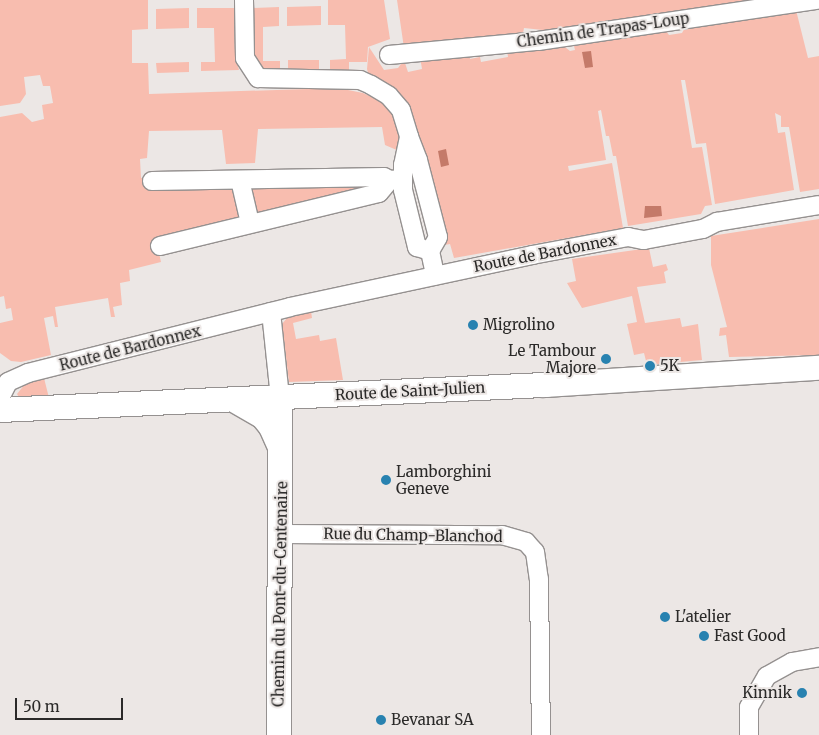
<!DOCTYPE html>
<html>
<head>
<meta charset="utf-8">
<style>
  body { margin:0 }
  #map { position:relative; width:819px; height:735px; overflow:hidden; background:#ece7e5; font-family:Merriweather,serif }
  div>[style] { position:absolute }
  .green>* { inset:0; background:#f8bdaf }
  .water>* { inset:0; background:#c47a69 }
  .roads { filter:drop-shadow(1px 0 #959190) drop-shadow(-1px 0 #959190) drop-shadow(0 1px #959190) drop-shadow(0 -1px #959190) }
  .street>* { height:18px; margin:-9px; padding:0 9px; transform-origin:9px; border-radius:9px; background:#fff }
  .secondary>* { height:24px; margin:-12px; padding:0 12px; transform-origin:12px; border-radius:12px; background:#fff }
  .dots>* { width:14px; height:14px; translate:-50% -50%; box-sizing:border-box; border:2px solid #ece7e5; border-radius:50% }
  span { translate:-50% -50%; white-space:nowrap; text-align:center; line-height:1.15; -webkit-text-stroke:4px #ece7e5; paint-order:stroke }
  .street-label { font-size:15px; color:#2b2a29 }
  .poi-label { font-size:15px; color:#2b2a29 }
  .left { translate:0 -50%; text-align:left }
  .right { translate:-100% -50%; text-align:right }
  .scale { position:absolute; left:15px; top:698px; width:108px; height:22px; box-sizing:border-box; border:2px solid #2b2a29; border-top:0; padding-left:6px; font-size:15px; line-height:18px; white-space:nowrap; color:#2b2a29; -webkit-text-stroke:4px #ece7e5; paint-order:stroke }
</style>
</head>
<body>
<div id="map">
  <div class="green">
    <i style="clip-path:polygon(0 0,148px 0,148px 29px,132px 30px,132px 63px,148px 63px,149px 94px,338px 88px,363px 93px,383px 102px,395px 113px,400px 130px,399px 151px,385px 145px,382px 127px,258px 129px,255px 163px,226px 164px,222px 130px,149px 131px,147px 158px,140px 159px,141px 178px,381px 184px,157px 244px,161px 262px,129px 270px,130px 281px,120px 283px,122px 305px,113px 307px,115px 317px,111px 317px,108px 298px,55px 307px,58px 327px,55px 327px,53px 316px,44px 318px,51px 355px,21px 362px,11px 361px,0 353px,0 323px,13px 320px,11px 308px,6px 309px,4px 296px,0 297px,0 117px,22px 113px,32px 122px,44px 119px,42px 105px,53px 103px,50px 86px,43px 86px,40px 75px,24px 77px,26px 94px,20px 103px,0 106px)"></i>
    <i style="clip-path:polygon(328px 0,384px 0,390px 39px,368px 47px,367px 62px,349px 62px,349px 71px,330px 71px,330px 60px,346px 59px,345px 25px,328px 25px)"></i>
    <i style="clip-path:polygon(397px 0,783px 0,562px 32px,524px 28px,522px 39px,404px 48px)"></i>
    <i style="clip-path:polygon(321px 6px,321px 25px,287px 26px,287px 7px)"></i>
    <i style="clip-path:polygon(279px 7px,279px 26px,263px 27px,263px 61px,280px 61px,280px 75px,269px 74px,259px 68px,252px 57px,251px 8px)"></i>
    <i style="clip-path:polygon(189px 8px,189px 28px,156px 29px,156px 9px)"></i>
    <i style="clip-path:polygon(197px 8px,234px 8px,235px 55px,239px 70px,201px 71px,201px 62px,215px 62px,214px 28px,197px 28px)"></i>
    <i style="clip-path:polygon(796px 10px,808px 58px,819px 56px,819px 189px,800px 192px,789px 127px,781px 127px,781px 116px,775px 113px,778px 133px,785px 132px,794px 190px,715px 204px,706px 143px,696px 144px,685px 80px,681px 80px,692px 148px,702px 147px,712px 205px,705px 206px,701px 214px,628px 226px,616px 156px,613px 156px,609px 136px,606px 136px,601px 110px,598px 111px,606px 160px,568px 166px,569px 171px,612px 163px,623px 228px,454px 258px,450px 244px,444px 245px,414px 121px,409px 111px,369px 77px,367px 69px,369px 47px,384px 70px,398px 68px,404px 60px,408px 72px,422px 69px,420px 57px,469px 53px,470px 59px,480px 57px,481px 62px,508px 57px,507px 50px,561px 44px,570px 51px,575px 50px,574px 46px,596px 42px,599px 38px,663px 27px,669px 35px,682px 33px,687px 24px)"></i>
    <i style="clip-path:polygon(288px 60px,319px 60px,319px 72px,288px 72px)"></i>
    <i style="clip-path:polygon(189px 62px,189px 72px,157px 73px,156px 63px)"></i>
    <i style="clip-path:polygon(819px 219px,819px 355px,729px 357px,726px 335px,719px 336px,720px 328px,727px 327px,711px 265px,711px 236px)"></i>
    <i style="clip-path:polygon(649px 248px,653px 267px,666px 264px,668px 270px,664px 272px,666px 283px,637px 287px,645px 323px,680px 318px,682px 327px,698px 324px,702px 360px,647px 365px,644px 353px,634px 355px,627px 324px,637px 322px,632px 296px,582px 308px,567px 283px,576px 281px,572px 259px)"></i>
    <i style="clip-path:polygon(311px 311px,312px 318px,293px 323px,296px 339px,319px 335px,320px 341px,336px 338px,343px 380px,289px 382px,282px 324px,287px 318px)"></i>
    <i style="clip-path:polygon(44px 378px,49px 398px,20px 399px,17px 394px,25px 384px)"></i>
  </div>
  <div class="water">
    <i style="clip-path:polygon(591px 51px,593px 67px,585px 68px,582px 52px)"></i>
    <i style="clip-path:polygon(446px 149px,449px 165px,441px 167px,438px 151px)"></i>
    <i style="clip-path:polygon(645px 206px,661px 206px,662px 216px,644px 218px)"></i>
  </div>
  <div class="roads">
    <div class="street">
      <i style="left:244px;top:0;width:58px;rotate:89deg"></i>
      <i style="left:245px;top:58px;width:24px;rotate:57deg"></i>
      <i style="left:258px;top:78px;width:102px;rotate:1.1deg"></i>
      <i style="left:360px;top:80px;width:12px;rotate:24deg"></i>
      <i style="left:371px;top:85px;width:21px;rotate:31deg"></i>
      <i style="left:389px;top:96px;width:18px;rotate:49deg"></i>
      <i style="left:401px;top:110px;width:28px;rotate:73deg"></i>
      <i style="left:389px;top:55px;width:150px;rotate:-5.4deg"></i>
      <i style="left:538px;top:41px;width:282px;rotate:-8.4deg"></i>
      <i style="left:240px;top:180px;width:44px;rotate:76.9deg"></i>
      <i style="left:152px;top:181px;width:232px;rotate:-1deg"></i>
      <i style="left:384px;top:177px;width:7px;rotate:27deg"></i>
      <i style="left:160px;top:246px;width:225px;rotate:-13.6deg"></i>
      <i style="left:379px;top:193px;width:17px;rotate:-50deg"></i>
      <i style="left:390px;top:180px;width:12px;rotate:-5deg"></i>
      <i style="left:430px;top:251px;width:16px;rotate:-60deg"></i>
      <i style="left:438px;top:237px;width:80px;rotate:-104.6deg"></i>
      <i style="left:418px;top:160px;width:25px;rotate:-111deg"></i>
      <i style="left:409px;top:137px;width:29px;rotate:102deg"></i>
      <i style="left:403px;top:165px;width:25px;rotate:90deg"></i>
      <i style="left:403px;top:190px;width:59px;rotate:76.2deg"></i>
      <i style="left:417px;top:247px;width:14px;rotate:17deg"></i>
      <i style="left:430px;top:251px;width:25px;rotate:78deg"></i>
      <i style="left:271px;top:312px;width:85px;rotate:84deg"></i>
      <i style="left:0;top:398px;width:18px;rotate:-63deg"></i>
      <i style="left:8px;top:382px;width:22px;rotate:-24deg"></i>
      <i style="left:28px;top:373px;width:270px;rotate:-14.1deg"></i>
      <i style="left:290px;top:307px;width:248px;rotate:-12.1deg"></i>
      <i style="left:532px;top:255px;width:98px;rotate:-10.6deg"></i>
      <i style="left:628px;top:237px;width:16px;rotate:11deg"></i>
      <i style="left:644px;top:240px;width:60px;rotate:-10.6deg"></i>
      <i style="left:703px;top:229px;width:16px;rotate:-27deg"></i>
      <i style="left:717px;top:222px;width:103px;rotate:-9.5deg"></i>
      <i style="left:282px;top:534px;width:220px;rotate:0.3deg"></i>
      <i style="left:502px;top:535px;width:25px;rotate:16deg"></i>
      <i style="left:526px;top:542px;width:13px;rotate:48deg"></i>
      <i style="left:535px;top:552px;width:27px;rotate:82deg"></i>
      <i style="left:539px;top:579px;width:156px;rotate:89.3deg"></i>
      <i style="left:749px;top:735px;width:28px;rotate:-90deg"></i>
      <i style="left:749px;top:707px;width:36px;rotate:-60deg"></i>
      <i style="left:767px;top:676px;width:29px;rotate:-29deg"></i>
      <i style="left:792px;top:662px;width:27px;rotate:-10deg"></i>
    </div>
    <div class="secondary">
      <i style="left:234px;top:400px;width:34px;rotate:30deg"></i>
      <i style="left:263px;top:417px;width:13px;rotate:51deg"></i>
      <i style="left:271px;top:427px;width:22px;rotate:66deg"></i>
      <i style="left:0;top:410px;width:546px;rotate:-2.63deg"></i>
      <i style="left:545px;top:385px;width:275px;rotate:-3.6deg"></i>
      <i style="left:279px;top:735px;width:338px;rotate:-89.8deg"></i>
    </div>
  </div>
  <div class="dots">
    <i style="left:473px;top:325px;background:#2882b0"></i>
    <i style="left:606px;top:359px;background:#2882b0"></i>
    <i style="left:650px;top:366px;background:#2882b0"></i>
    <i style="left:386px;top:480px;background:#2882b0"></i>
    <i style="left:665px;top:617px;background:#2882b0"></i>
    <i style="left:704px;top:636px;background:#2882b0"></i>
    <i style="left:802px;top:693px;background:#2882b0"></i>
    <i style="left:381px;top:720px;background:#2882b0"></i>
  </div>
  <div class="street-label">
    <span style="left:603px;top:30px;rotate:-8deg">Chemin de Trapas-Loup</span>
    <span style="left:545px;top:253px;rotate:-11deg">Route de Bardonnex</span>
    <span style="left:130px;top:348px;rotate:-14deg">Route de Bardonnex</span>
    <span style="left:410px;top:391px;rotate:-3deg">Route de Saint-Julien</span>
    <span style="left:413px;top:535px;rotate:1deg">Rue du Champ-Blanchod</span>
    <span style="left:280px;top:594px;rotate:-89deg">Chemin du Pont-du-Centenaire</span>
  </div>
  <div class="poi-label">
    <span class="left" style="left:483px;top:325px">Migrolino</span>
    <span class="right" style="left:596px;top:359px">Le Tambour<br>Majore</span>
    <span class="left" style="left:660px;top:366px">5K</span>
    <span class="left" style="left:396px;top:480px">Lamborghini<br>Geneve</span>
    <span class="left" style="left:675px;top:617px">L'atelier</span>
    <span class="left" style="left:714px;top:636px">Fast Good</span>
    <span class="right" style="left:792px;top:693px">Kinnik</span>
    <span class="left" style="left:391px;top:720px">Bevanar SA</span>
  </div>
  <div class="scale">50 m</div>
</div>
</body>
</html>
